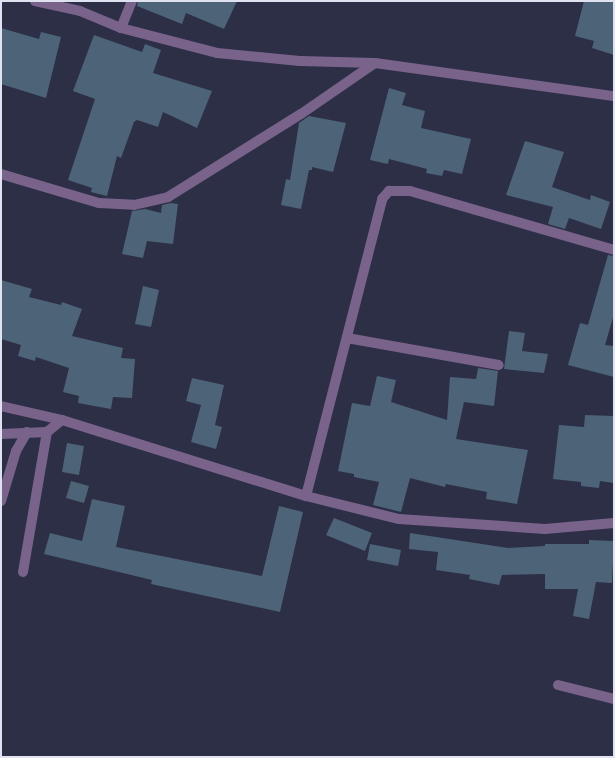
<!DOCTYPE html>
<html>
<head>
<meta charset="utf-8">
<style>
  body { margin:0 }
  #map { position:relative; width:615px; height:758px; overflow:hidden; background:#2c2f46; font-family:"Alegreya Sans",sans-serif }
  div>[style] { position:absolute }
  .building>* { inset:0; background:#4d6377 }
  .minor>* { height:10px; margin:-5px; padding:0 5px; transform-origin:5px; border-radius:5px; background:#79638b }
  span { translate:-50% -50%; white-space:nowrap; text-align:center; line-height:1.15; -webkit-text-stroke:3px #22253c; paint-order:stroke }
  .frame { position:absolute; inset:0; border:2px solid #dfe2f1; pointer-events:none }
</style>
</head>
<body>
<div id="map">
  <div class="building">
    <i style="clip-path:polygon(138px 1px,237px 1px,224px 29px,186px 13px,182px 24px,137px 6px)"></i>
    <i style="clip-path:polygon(584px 1px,614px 1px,614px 55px,592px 48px,594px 41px,575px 36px)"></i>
    <i style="clip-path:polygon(1px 28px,39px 39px,41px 32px,61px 37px,46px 98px,1px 84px)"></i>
    <i style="clip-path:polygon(94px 35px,142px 52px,145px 44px,161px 50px,153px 73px,212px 91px,197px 128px,163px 112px,158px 127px,137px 120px,134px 122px,121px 158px,117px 156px,107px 196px,91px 192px,92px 188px,68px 180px,95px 99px,73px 91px)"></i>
    <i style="clip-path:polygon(389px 88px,406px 93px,402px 105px,425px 111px,421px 128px,471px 139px,462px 174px,444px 170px,442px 176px,426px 173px,427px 169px,389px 159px,388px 164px,370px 160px)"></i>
    <i style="clip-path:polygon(309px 116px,346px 123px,333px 172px,312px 167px,312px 170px,309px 170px,301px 209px,281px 205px,286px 179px,290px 180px,299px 123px)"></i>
    <i style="clip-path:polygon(525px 141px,564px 152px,552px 187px,590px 200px,591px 195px,610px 202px,601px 229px,569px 218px,565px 229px,548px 224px,553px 207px,506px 195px)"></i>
    <i style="clip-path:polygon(171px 203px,178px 204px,173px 244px,147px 241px,143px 258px,122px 254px,132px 211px,145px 209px,161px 213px,162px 205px)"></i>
    <i style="clip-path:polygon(608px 255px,614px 256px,614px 314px,605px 345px,614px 346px,614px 377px,568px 365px,580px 323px,588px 325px)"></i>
    <i style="clip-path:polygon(1px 280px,32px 289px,29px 297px,61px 305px,62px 302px,82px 309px,72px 336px,123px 348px,121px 358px,135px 359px,132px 398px,113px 397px,111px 409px,78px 403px,79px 396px,63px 392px,69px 368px,36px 357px,35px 361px,18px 356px,21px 345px,1px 339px)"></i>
    <i style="clip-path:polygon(143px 286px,159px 290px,151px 327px,135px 324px)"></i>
    <i style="clip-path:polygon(509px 331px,525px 333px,522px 351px,548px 354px,544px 373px,504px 369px)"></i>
    <i style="clip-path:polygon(478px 368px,498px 371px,494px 406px,464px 402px,456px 439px,528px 450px,517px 504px,486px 499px,487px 492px,446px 484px,445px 487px,410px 478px,401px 512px,373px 505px,379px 482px,354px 477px,354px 474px,338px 471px,352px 403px,370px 406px,377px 376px,396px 380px,391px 402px,447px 420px,450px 377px,476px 379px)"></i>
    <i style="clip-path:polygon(192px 378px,224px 385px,215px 425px,222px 427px,216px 449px,191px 442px,201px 405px,186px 401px)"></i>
    <i style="clip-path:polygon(585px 415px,614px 416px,614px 483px,600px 481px,599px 488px,581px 486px,581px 482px,553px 479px,559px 425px,584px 427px)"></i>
    <i style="clip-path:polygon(67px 443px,84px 446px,79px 475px,62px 472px)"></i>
    <i style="clip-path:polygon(71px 481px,89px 486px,84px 503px,66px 498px)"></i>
    <i style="clip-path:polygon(92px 499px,125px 506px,116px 547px,262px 576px,279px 506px,303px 512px,280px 612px,151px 584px,152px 580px,44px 554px,50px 533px,82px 541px)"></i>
    <i style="clip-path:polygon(334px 518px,372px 533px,365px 551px,326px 535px)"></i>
    <i style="clip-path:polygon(410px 533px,508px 548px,545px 546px,545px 544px,589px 544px,589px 540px,614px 541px,612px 583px,596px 582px,589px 619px,573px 616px,578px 589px,545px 589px,545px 574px,502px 575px,499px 585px,469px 579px,470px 575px,436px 570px,438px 552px,409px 549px)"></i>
    <i style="clip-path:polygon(370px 544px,401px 550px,398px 566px,367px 560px)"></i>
  </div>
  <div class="minor">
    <i style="left:35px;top:1px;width:46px;rotate:12.5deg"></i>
    <i style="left:80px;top:11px;width:44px;rotate:22.5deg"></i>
    <i style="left:121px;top:28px;width:99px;rotate:14.6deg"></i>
    <i style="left:217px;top:53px;width:83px;rotate:5.5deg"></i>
    <i style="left:300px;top:61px;width:75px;rotate:1.5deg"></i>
    <i style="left:375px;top:63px;width:241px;rotate:7.9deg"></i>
    <i style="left:121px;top:28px;width:29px;rotate:-68deg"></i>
    <i style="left:1px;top:174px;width:102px;rotate:16.5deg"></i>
    <i style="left:99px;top:203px;width:35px;rotate:3deg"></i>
    <i style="left:134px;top:205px;width:35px;rotate:-13deg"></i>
    <i style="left:168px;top:197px;width:157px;rotate:-32deg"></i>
    <i style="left:301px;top:114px;width:90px;rotate:-34.6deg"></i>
    <i style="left:347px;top:338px;width:154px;rotate:10.1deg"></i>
    <i style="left:1px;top:406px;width:63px;rotate:12.9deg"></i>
    <i style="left:62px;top:420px;width:256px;rotate:17.3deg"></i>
    <i style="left:306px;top:496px;width:96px;rotate:13.9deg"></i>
    <i style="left:399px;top:519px;width:146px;rotate:3.9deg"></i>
    <i style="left:545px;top:529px;width:69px;rotate:-5deg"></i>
    <i style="left:1px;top:434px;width:46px;rotate:-2.5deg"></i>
    <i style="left:47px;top:432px;width:19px;rotate:-39deg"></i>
    <i style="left:306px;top:496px;width:307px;rotate:-75.6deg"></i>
    <i style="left:382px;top:199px;width:11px;rotate:-49deg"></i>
    <i style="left:389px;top:191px;width:21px"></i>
    <i style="left:410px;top:191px;width:212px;rotate:16.1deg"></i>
    <i style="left:1px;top:501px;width:52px;rotate:-73.3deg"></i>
    <i style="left:16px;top:451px;width:22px;rotate:-60deg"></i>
    <i style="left:23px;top:572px;width:142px;rotate:-80.3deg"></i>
    <i style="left:558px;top:685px;width:58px;rotate:14deg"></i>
  </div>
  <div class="frame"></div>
</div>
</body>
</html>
